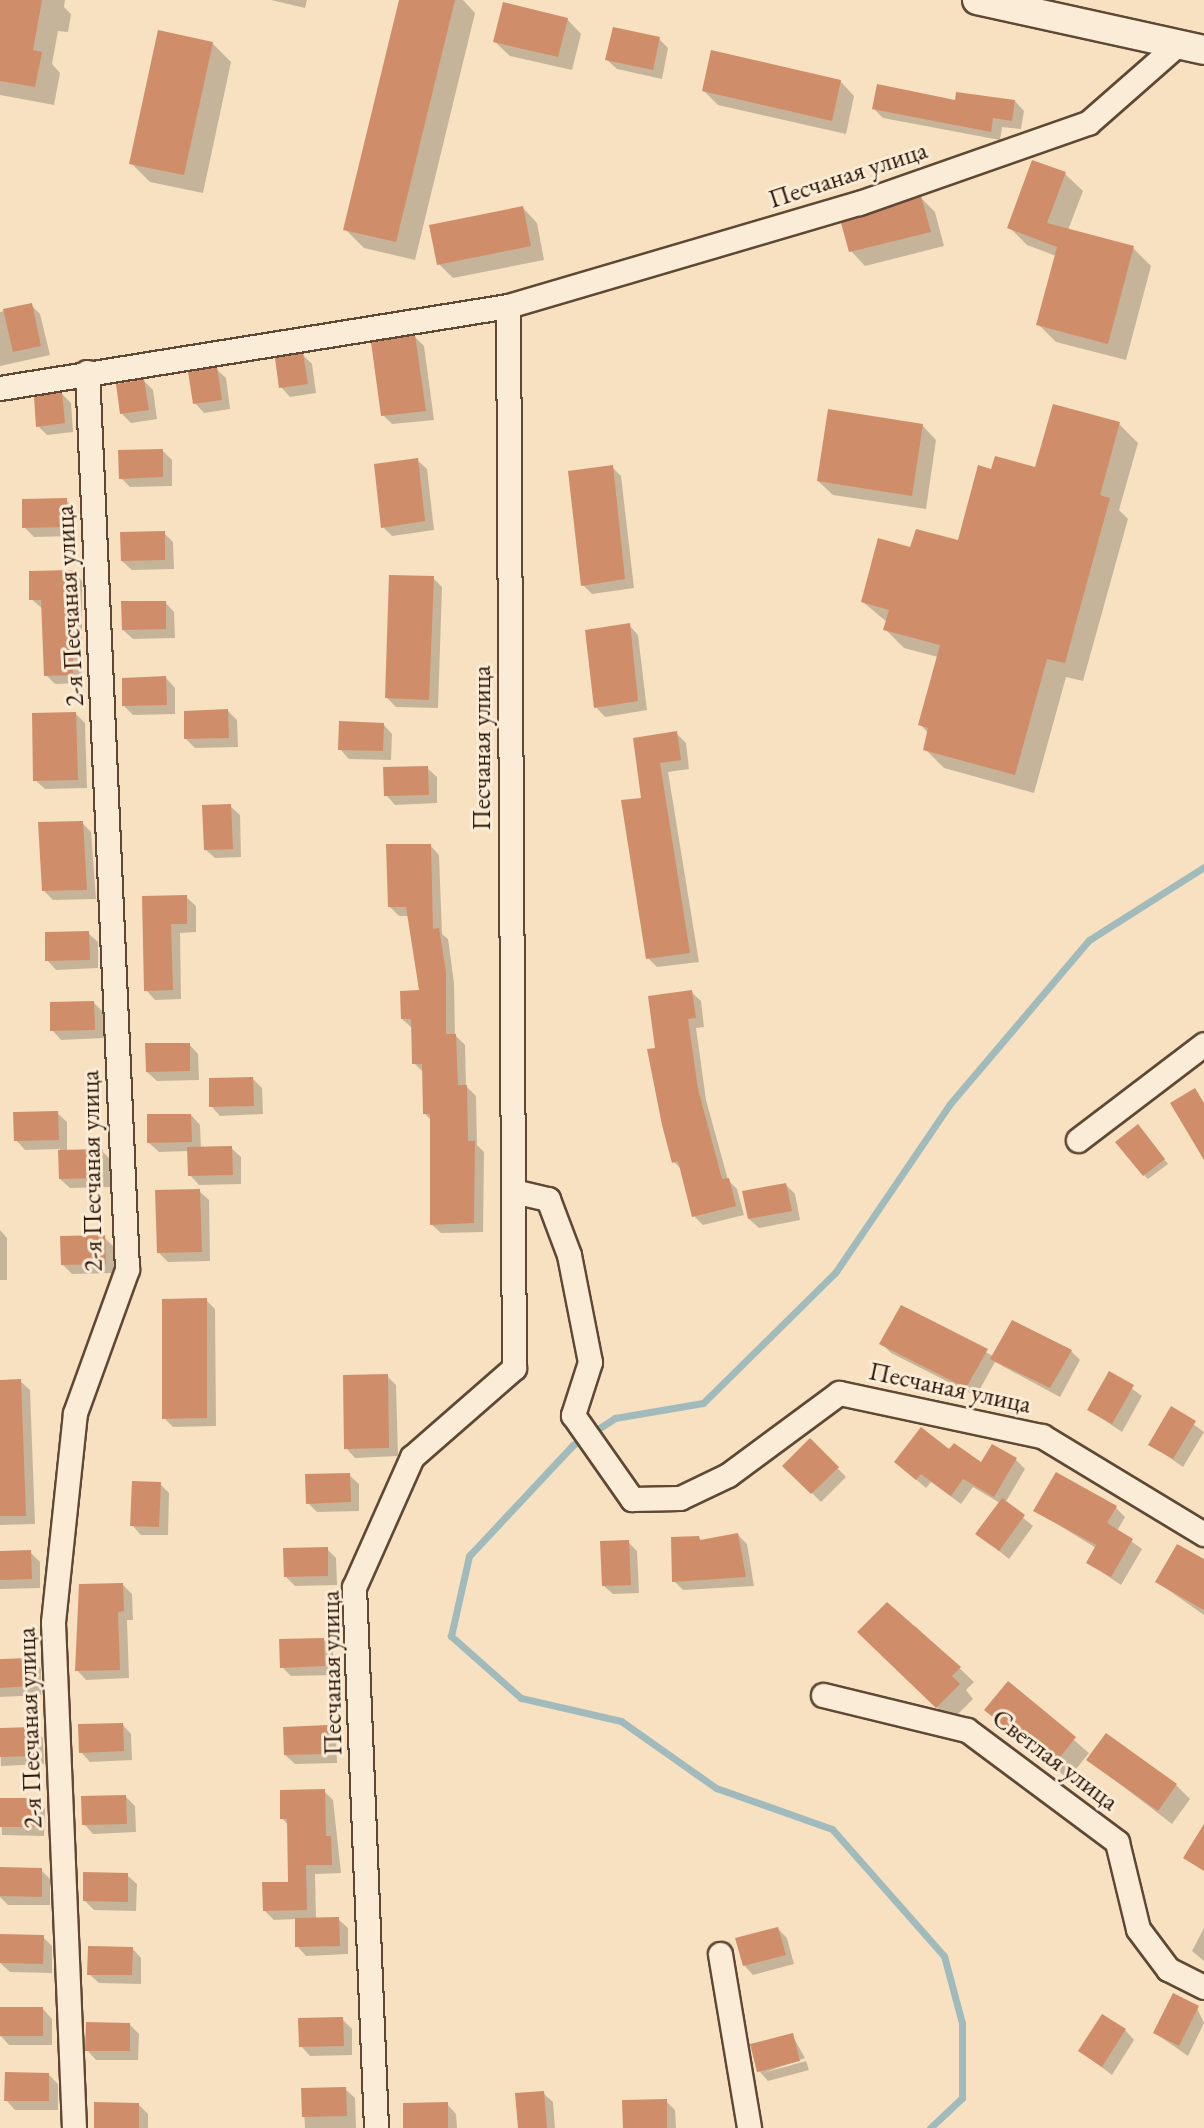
<!DOCTYPE html>
<html>
<head>
<meta charset="utf-8">
<style>
  body { margin:0 }
  #map { position:relative; width:1204px; height:2128px; overflow:hidden; background:#f8e1c1; font-family:"EB Garamond",serif }
  div>[style] { position:absolute }
  .shadow>* { inset:0; background:#0003 }
  .stream>* { height:7px; margin:-3.5px; padding:0 3.5px; transform-origin:3.5px; border-radius:3.5px; background:#a1bbbc }
  .building>* { inset:0; background:#d08d6a }
  .roads { filter:drop-shadow(2px 0 #5f4835) drop-shadow(-2px 0 #5f4835) drop-shadow(0 2px #5f4835) drop-shadow(0 -2px #5f4835) }
  .minor>* { height:23px; margin:-11.5px; padding:0 11.5px; transform-origin:11.5px; border-radius:11.5px; background:#faecd7 }
  .tertiary>* { height:28px; margin:-14px; padding:0 14px; transform-origin:14px; border-radius:14px; background:#faecd7 }
  span { translate:-50% -50%; white-space:nowrap; text-align:center; line-height:1.15; -webkit-text-stroke:6px #faecd7; paint-order:stroke }
  .street-label { font-size:26px; color:#2c1506 }
</style>
</head>
<body>
<div id="map">
  <div class="shadow">
    <i style="clip-path:polygon(0 0,65px 0,64px 7px,71px 14px,68px 32px,58px 31px,52px 64px,60px 73px,54px 105px,0 95px)"></i>
    <i style="clip-path:polygon(271px 0,307px 0,305px 8px)"></i>
    <i style="clip-path:polygon(401px 0,463px 0,475px 13px,415px 260px,364px 248px,345px 229px)"></i>
    <i style="clip-path:polygon(567px 19px,581px 34px,572px 70px,510px 56px,495px 42px)"></i>
    <i style="clip-path:polygon(659px 39px,668px 48px,662px 79px,617px 69px,607px 60px)"></i>
    <i style="clip-path:polygon(212px 43px,231px 62px,203px 193px,150px 182px,131px 163px)"></i>
    <i style="clip-path:polygon(840px 81px,854px 96px,846px 134px,718px 105px,704px 91px)"></i>
    <i style="clip-path:polygon(1015px 101px,1024px 111px,1021px 129px,1002px 127px,1000px 140px,883px 118px,874px 109px)"></i>
    <i style="clip-path:polygon(1065px 174px,1083px 191px,1068px 230px,1133px 248px,1151px 266px,1126px 360px,1056px 342px,1038px 324px,1056px 256px,1027px 245px,1009px 227px)"></i>
    <i style="clip-path:polygon(921px 198px,935px 212px,944px 246px,865px 266px,851px 251px)"></i>
    <i style="clip-path:polygon(523px 208px,537px 223px,544px 260px,453px 278px,439px 264px)"></i>
    <i style="clip-path:polygon(31px 305px,40px 314px,50px 355px,0 366px,0 312px)"></i>
    <i style="clip-path:polygon(415px 337px,424px 346px,434px 420px,392px 424px,383px 415px)"></i>
    <i style="clip-path:polygon(303px 355px,312px 364px,316px 393px,290px 397px,281px 387px)"></i>
    <i style="clip-path:polygon(216px 369px,226px 378px,230px 409px,204px 413px,195px 403px)"></i>
    <i style="clip-path:polygon(144px 381px,153px 390px,157px 419px,131px 423px,122px 414px)"></i>
    <i style="clip-path:polygon(62px 394px,71px 403px,73px 432px,47px 435px,38px 426px)"></i>
    <i style="clip-path:polygon(1119px 424px,1138px 443px,1119px 510px,1128px 519px,1083px 681px,1066px 677px,1034px 793px,944px 768px,925px 749px,929px 734px,920px 724px,938px 657px,904px 648px,885px 629px,887px 622px,863px 602px,912px 549px,959px 542px,993px 471px,1036px 469px)"></i>
    <i style="clip-path:polygon(922px 425px,936px 440px,926px 509px,833px 495px,818px 481px)"></i>
    <i style="clip-path:polygon(162px 450px,172px 460px,172px 486px,130px 487px,121px 478px)"></i>
    <i style="clip-path:polygon(417px 460px,427px 469px,434px 530px,392px 536px,383px 527px)"></i>
    <i style="clip-path:polygon(612px 467px,621px 476px,634px 588px,592px 594px,583px 585px)"></i>
    <i style="clip-path:polygon(66px 500px,75px 509px,76px 536px,34px 537px,24px 527px)"></i>
    <i style="clip-path:polygon(164px 533px,173px 542px,174px 569px,132px 570px,122px 561px)"></i>
    <i style="clip-path:polygon(73px 572px,82px 581px,82px 683px,55px 684px,46px 675px,43px 609px,31px 599px)"></i>
    <i style="clip-path:polygon(433px 578px,442px 587px,438px 708px,396px 707px,387px 698px)"></i>
    <i style="clip-path:polygon(165px 602px,174px 612px,175px 638px,133px 639px,123px 630px)"></i>
    <i style="clip-path:polygon(629px 625px,638px 635px,647px 710px,605px 717px,596px 707px)"></i>
    <i style="clip-path:polygon(166px 678px,175px 688px,175px 714px,133px 715px,124px 706px)"></i>
    <i style="clip-path:polygon(228px 711px,237px 720px,238px 747px,195px 748px,186px 739px)"></i>
    <i style="clip-path:polygon(76px 714px,85px 723px,87px 788px,45px 789px,35px 780px)"></i>
    <i style="clip-path:polygon(383px 724px,392px 734px,391px 760px,349px 759px,340px 749px)"></i>
    <i style="clip-path:polygon(676px 733px,686px 743px,689px 769px,668px 772px,699px 962px,657px 967px,648px 958px,643px 799px,635px 739px)"></i>
    <i style="clip-path:polygon(427px 768px,437px 777px,437px 803px,395px 805px,386px 795px)"></i>
    <i style="clip-path:polygon(230px 806px,240px 815px,241px 857px,215px 858px,205px 849px)"></i>
    <i style="clip-path:polygon(82px 823px,91px 832px,96px 899px,53px 900px,44px 891px)"></i>
    <i style="clip-path:polygon(430px 845px,439px 855px,442px 934px,448px 939px,454px 983px,455px 1035px,465px 1045px,466px 1086px,476px 1096px,477px 1145px,484px 1152px,483px 1232px,441px 1233px,431px 1224px,432px 1121px,425px 1114px,424px 1073px,414px 1063px,412px 1028px,402px 1019px,421px 992px,409px 916px,399px 916px,390px 907px)"></i>
    <i style="clip-path:polygon(186px 897px,196px 906px,196px 932px,180px 933px,181px 999px,155px 1000px,146px 990px,144px 898px)"></i>
    <i style="clip-path:polygon(88px 933px,98px 942px,98px 968px,56px 970px,47px 960px)"></i>
    <i style="clip-path:polygon(691px 992px,701px 1001px,704px 1027px,696px 1028px,706px 1100px,728px 1180px,737px 1189px,744px 1215px,703px 1225px,694px 1216px,682px 1170px,674px 1162px,657px 1050px)"></i>
    <i style="clip-path:polygon(94px 1003px,103px 1012px,104px 1038px,61px 1040px,52px 1030px)"></i>
    <i style="clip-path:polygon(189px 1044px,198px 1054px,199px 1080px,157px 1081px,147px 1072px)"></i>
    <i style="clip-path:polygon(253px 1079px,262px 1088px,263px 1114px,220px 1116px,211px 1106px)"></i>
    <i style="clip-path:polygon(57px 1113px,67px 1122px,67px 1152px,102px 1151px,111px 1160px,112px 1187px,70px 1188px,60px 1179px,60px 1149px,25px 1150px,16px 1140px)"></i>
    <i style="clip-path:polygon(191px 1115px,200px 1125px,201px 1149px,231px 1148px,241px 1157px,241px 1184px,199px 1185px,190px 1175px,189px 1151px,159px 1152px,149px 1143px)"></i>
    <i style="clip-path:polygon(1142px 1130px,1168px 1164px,1148px 1179px,1144px 1175px)"></i>
    <i style="clip-path:polygon(786px 1185px,795px 1194px,800px 1220px,759px 1228px,749px 1219px)"></i>
    <i style="clip-path:polygon(199px 1191px,209px 1200px,210px 1261px,168px 1262px,159px 1253px)"></i>
    <i style="clip-path:polygon(0 1230px,7px 1238px,7px 1280px,0 1280px)"></i>
    <i style="clip-path:polygon(104px 1237px,114px 1247px,114px 1273px,72px 1274px,63px 1265px)"></i>
    <i style="clip-path:polygon(206px 1300px,215px 1309px,216px 1426px,173px 1427px,164px 1418px)"></i>
    <i style="clip-path:polygon(902px 1307px,993px 1356px,1071px 1351px,1080px 1360px,1060px 1397px,995px 1362px,976px 1396px,891px 1353px,881px 1343px)"></i>
    <i style="clip-path:polygon(1110px 1373px,1142px 1396px,1122px 1432px,1089px 1410px)"></i>
    <i style="clip-path:polygon(387px 1376px,396px 1385px,398px 1456px,355px 1458px,346px 1448px)"></i>
    <i style="clip-path:polygon(0 1381px,20px 1381px,30px 1390px,35px 1524px,0 1525px)"></i>
    <i style="clip-path:polygon(1172px 1409px,1204px 1432px,1183px 1467px,1150px 1444px)"></i>
    <i style="clip-path:polygon(810px 1440px,846px 1477px,821px 1502px,785px 1466px)"></i>
    <i style="clip-path:polygon(949px 1452px,981px 1465px,1016px 1460px,1025px 1469px,1005px 1503px,1033px 1526px,1009px 1559px,978px 1534px,1000px 1503px,973px 1487px,961px 1504px,931px 1482px,926px 1488px,896px 1462px)"></i>
    <i style="clip-path:polygon(349px 1475px,359px 1484px,359px 1511px,317px 1512px,308px 1503px)"></i>
    <i style="clip-path:polygon(160px 1484px,169px 1493px,168px 1535px,141px 1535px,132px 1525px)"></i>
    <i style="clip-path:polygon(1116px 1508px,1125px 1517px,1117px 1531px,1142px 1549px,1121px 1585px,1088px 1563px,1096px 1548px,1036px 1511px)"></i>
    <i style="clip-path:polygon(738px 1535px,747px 1544px,754px 1586px,683px 1590px,674px 1581px,699px 1538px,702px 1541px)"></i>
    <i style="clip-path:polygon(628px 1542px,637px 1551px,639px 1593px,613px 1594px,603px 1585px)"></i>
    <i style="clip-path:polygon(327px 1549px,336px 1558px,337px 1585px,295px 1586px,285px 1576px)"></i>
    <i style="clip-path:polygon(30px 1552px,40px 1562px,40px 1588px,0 1589px,0 1553px)"></i>
    <i style="clip-path:polygon(1204px 1563px,1204px 1615px,1157px 1582px)"></i>
    <i style="clip-path:polygon(123px 1585px,132px 1594px,133px 1620px,127px 1620px,129px 1678px,86px 1680px,77px 1670px)"></i>
    <i style="clip-path:polygon(915px 1626px,974px 1682px,966px 1690px,973px 1699px,951px 1721px,860px 1632px)"></i>
    <i style="clip-path:polygon(323px 1639px,333px 1649px,333px 1675px,291px 1676px,282px 1667px)"></i>
    <i style="clip-path:polygon(32px 1659px,41px 1669px,41px 1695px,0 1697px,0 1660px)"></i>
    <i style="clip-path:polygon(1008px 1684px,1089px 1753px,1068px 1779px,986px 1710px)"></i>
    <i style="clip-path:polygon(122px 1724px,131px 1734px,132px 1760px,90px 1762px,81px 1752px)"></i>
    <i style="clip-path:polygon(327px 1727px,336px 1737px,337px 1763px,295px 1764px,285px 1755px)"></i>
    <i style="clip-path:polygon(34px 1729px,43px 1738px,44px 1764px,1px 1766px,0 1730px)"></i>
    <i style="clip-path:polygon(1089px 1760px,1176px 1785px,1190px 1799px,1172px 1824px)"></i>
    <i style="clip-path:polygon(324px 1791px,333px 1800px,341px 1873px,315px 1874px,316px 1919px,338px 1919px,348px 1928px,348px 1954px,306px 1956px,297px 1946px,296px 1919px,274px 1920px,264px 1910px,290px 1883px,288px 1825px,282px 1818px)"></i>
    <i style="clip-path:polygon(126px 1797px,135px 1806px,136px 1832px,93px 1834px,84px 1824px)"></i>
    <i style="clip-path:polygon(0 1799px,35px 1800px,45px 1809px,44px 1836px,2px 1835px)"></i>
    <i style="clip-path:polygon(0 1869px,41px 1870px,50px 1879px,50px 1905px,8px 1905px,0 1897px)"></i>
    <i style="clip-path:polygon(127px 1875px,137px 1884px,136px 1911px,94px 1910px,85px 1901px)"></i>
    <i style="clip-path:polygon(1204px 1928px,1204px 1961px,1192px 1951px)"></i>
    <i style="clip-path:polygon(778px 1929px,787px 1938px,794px 1964px,753px 1975px,744px 1965px)"></i>
    <i style="clip-path:polygon(43px 1937px,52px 1946px,52px 1973px,10px 1972px,0 1963px)"></i>
    <i style="clip-path:polygon(132px 1948px,141px 1958px,141px 1984px,99px 1983px,89px 1974px)"></i>
    <i style="clip-path:polygon(1197px 2008px,1204px 2023px,1188px 2056px,1155px 2033px)"></i>
    <i style="clip-path:polygon(43px 2009px,52px 2019px,52px 2045px,9px 2045px,0 2035px)"></i>
    <i style="clip-path:polygon(342px 2019px,352px 2029px,352px 2055px,310px 2056px,301px 2046px)"></i>
    <i style="clip-path:polygon(130px 2025px,139px 2034px,138px 2060px,96px 2060px,87px 2050px)"></i>
    <i style="clip-path:polygon(1125px 2030px,1134px 2040px,1112px 2075px,1080px 2051px)"></i>
    <i style="clip-path:polygon(792px 2035px,805px 2058px,763px 2073px,806px 2061px,809px 2070px,768px 2081px,759px 2071px)"></i>
    <i style="clip-path:polygon(48px 2074px,58px 2084px,58px 2110px,15px 2110px,6px 2100px)"></i>
    <i style="clip-path:polygon(345px 2089px,355px 2098px,356px 2128px,305px 2128px,303px 2090px)"></i>
    <i style="clip-path:polygon(543px 2093px,553px 2102px,555px 2128px,520px 2128px)"></i>
    <i style="clip-path:polygon(666px 2101px,675px 2110px,676px 2128px,624px 2128px)"></i>
    <i style="clip-path:polygon(138px 2104px,148px 2114px,148px 2128px,96px 2128px)"></i>
    <i style="clip-path:polygon(447px 2104px,456px 2114px,457px 2128px,405px 2128px)"></i>
  </div>
  <div class="stream">
    <i style="left:930px;top:2128px;width:44px;rotate:-43.2deg"></i>
    <i style="left:962px;top:2098px;width:75px;rotate:-90deg"></i>
    <i style="left:962px;top:2023px;width:69px;rotate:-105deg"></i>
    <i style="left:944px;top:1956px;width:169px;rotate:-131.4deg"></i>
    <i style="left:832px;top:1829px;width:123px;rotate:-160.5deg"></i>
    <i style="left:716px;top:1788px;width:116px;rotate:-144.8deg"></i>
    <i style="left:621px;top:1721px;width:103px;rotate:-167deg"></i>
    <i style="left:521px;top:1698px;width:94px;rotate:-138.5deg"></i>
    <i style="left:451px;top:1636px;width:82px;rotate:-77.3deg"></i>
    <i style="left:469px;top:1556px;width:152px;rotate:-46.9deg"></i>
    <i style="left:573px;top:1445px;width:50px;rotate:-32.7deg"></i>
    <i style="left:615px;top:1418px;width:89px;rotate:-9.7deg"></i>
    <i style="left:703px;top:1403px;width:185px;rotate:-44.6deg"></i>
    <i style="left:835px;top:1273px;width:203px;rotate:-55.8deg"></i>
    <i style="left:949px;top:1105px;width:216px;rotate:-49.7deg"></i>
    <i style="left:1089px;top:940px;width:136px;rotate:-32.4deg"></i>
  </div>
  <div class="building">
    <i style="clip-path:polygon(0 0,42px 0,33px 50px,42px 52px,35px 87px,0 81px)"></i>
    <i style="clip-path:polygon(399px 0,455px 0,396px 242px,343px 230px)"></i>
    <i style="clip-path:polygon(503px 2px,568px 18px,558px 57px,493px 42px)"></i>
    <i style="clip-path:polygon(613px 27px,660px 37px,653px 70px,605px 60px)"></i>
    <i style="clip-path:polygon(158px 30px,213px 42px,184px 175px,129px 164px)"></i>
    <i style="clip-path:polygon(711px 50px,841px 80px,832px 121px,702px 91px)"></i>
    <i style="clip-path:polygon(877px 84px,955px 100px,956px 92px,1015px 100px,1012px 121px,993px 118px,991px 132px,872px 109px)"></i>
    <i style="clip-path:polygon(1032px 160px,1066px 172px,1047px 223px,1134px 246px,1108px 344px,1036px 325px,1057px 247px,1007px 228px)"></i>
    <i style="clip-path:polygon(921px 196px,931px 232px,849px 252px,841px 223px)"></i>
    <i style="clip-path:polygon(523px 206px,531px 246px,437px 265px,429px 225px)"></i>
    <i style="clip-path:polygon(32px 303px,41px 346px,13px 352px,3px 309px)"></i>
    <i style="clip-path:polygon(415px 335px,426px 411px,381px 416px,371px 342px)"></i>
    <i style="clip-path:polygon(303px 353px,308px 384px,279px 388px,275px 358px)"></i>
    <i style="clip-path:polygon(217px 367px,222px 400px,193px 404px,188px 372px)"></i>
    <i style="clip-path:polygon(144px 379px,149px 410px,120px 414px,116px 384px)"></i>
    <i style="clip-path:polygon(62px 392px,65px 423px,36px 427px,34px 397px)"></i>
    <i style="clip-path:polygon(1053px 404px,1120px 422px,1100px 495px,1110px 498px,1065px 663px,1047px 659px,1015px 775px,923px 750px,928px 728px,918px 725px,940px 645px,883px 630px,889px 610px,861px 602px,878px 538px,910px 547px,916px 529px,958px 540px,978px 465px,991px 469px,995px 456px,1035px 467px)"></i>
    <i style="clip-path:polygon(828px 409px,923px 424px,912px 496px,817px 481px)"></i>
    <i style="clip-path:polygon(163px 449px,163px 477px,119px 479px,118px 450px)"></i>
    <i style="clip-path:polygon(418px 458px,425px 521px,381px 528px,374px 464px)"></i>
    <i style="clip-path:polygon(613px 465px,625px 579px,581px 586px,568px 471px)"></i>
    <i style="clip-path:polygon(67px 498px,67px 527px,22px 528px,22px 499px)"></i>
    <i style="clip-path:polygon(165px 531px,165px 560px,121px 561px,120px 532px)"></i>
    <i style="clip-path:polygon(73px 570px,73px 675px,44px 676px,41px 600px,29px 600px,29px 571px)"></i>
    <i style="clip-path:polygon(389px 575px,434px 576px,429px 700px,385px 698px)"></i>
    <i style="clip-path:polygon(121px 601px,166px 601px,166px 629px,122px 630px)"></i>
    <i style="clip-path:polygon(630px 623px,638px 701px,594px 708px,585px 630px)"></i>
    <i style="clip-path:polygon(166px 676px,167px 705px,122px 706px,122px 678px)"></i>
    <i style="clip-path:polygon(228px 709px,229px 738px,184px 739px,184px 711px)"></i>
    <i style="clip-path:polygon(76px 712px,78px 780px,33px 781px,32px 713px)"></i>
    <i style="clip-path:polygon(339px 721px,384px 723px,383px 751px,338px 750px)"></i>
    <i style="clip-path:polygon(677px 731px,681px 760px,660px 763px,690px 953px,646px 959px,621px 800px,641px 798px,633px 738px)"></i>
    <i style="clip-path:polygon(428px 766px,429px 795px,384px 796px,383px 767px)"></i>
    <i style="clip-path:polygon(231px 804px,233px 849px,204px 850px,202px 805px)"></i>
    <i style="clip-path:polygon(83px 821px,87px 890px,42px 891px,38px 822px)"></i>
    <i style="clip-path:polygon(386px 844px,431px 844px,433px 929px,439px 928px,446px 972px,446px 1034px,456px 1034px,458px 1085px,467px 1085px,468px 1141px,475px 1141px,474px 1223px,430px 1225px,430px 1114px,423px 1114px,422px 1064px,412px 1064px,411px 1019px,401px 1019px,400px 991px,419px 990px,406px 907px,388px 907px)"></i>
    <i style="clip-path:polygon(187px 895px,187px 924px,171px 924px,173px 990px,144px 991px,142px 896px)"></i>
    <i style="clip-path:polygon(89px 931px,90px 960px,45px 961px,45px 932px)"></i>
    <i style="clip-path:polygon(692px 990px,696px 1018px,688px 1019px,698px 1089px,722px 1179px,729px 1178px,736px 1206px,692px 1217px,678px 1161px,672px 1163px,662px 1125px,647px 1049px,655px 1048px,648px 996px)"></i>
    <i style="clip-path:polygon(94px 1001px,95px 1030px,50px 1031px,50px 1002px)"></i>
    <i style="clip-path:polygon(145px 1043px,190px 1043px,190px 1071px,146px 1072px)"></i>
    <i style="clip-path:polygon(253px 1077px,254px 1106px,209px 1107px,209px 1078px)"></i>
    <i style="clip-path:polygon(1195px 1088px,1204px 1103px,1204px 1160px,1170px 1103px)"></i>
    <i style="clip-path:polygon(58px 1111px,59px 1140px,14px 1141px,13px 1112px)"></i>
    <i style="clip-path:polygon(147px 1114px,191px 1114px,192px 1142px,147px 1143px)"></i>
    <i style="clip-path:polygon(1138px 1124px,1165px 1159px,1143px 1176px,1115px 1142px)"></i>
    <i style="clip-path:polygon(232px 1146px,233px 1175px,188px 1176px,187px 1147px)"></i>
    <i style="clip-path:polygon(103px 1149px,103px 1178px,59px 1179px,58px 1150px)"></i>
    <i style="clip-path:polygon(786px 1183px,792px 1211px,748px 1219px,742px 1191px)"></i>
    <i style="clip-path:polygon(200px 1189px,202px 1252px,157px 1253px,155px 1190px)"></i>
    <i style="clip-path:polygon(105px 1235px,106px 1264px,61px 1265px,60px 1236px)"></i>
    <i style="clip-path:polygon(207px 1298px,207px 1418px,162px 1419px,162px 1299px)"></i>
    <i style="clip-path:polygon(901px 1305px,988px 1349px,966px 1388px,879px 1344px)"></i>
    <i style="clip-path:polygon(1012px 1320px,1072px 1350px,1050px 1388px,990px 1359px)"></i>
    <i style="clip-path:polygon(1109px 1371px,1134px 1385px,1112px 1424px,1087px 1410px)"></i>
    <i style="clip-path:polygon(388px 1374px,389px 1448px,344px 1449px,343px 1375px)"></i>
    <i style="clip-path:polygon(21px 1379px,26px 1516px,0 1516px,0 1380px)"></i>
    <i style="clip-path:polygon(1171px 1406px,1196px 1421px,1173px 1459px,1148px 1445px)"></i>
    <i style="clip-path:polygon(921px 1427px,949px 1449px,954px 1443px,981px 1462px,992px 1444px,1017px 1458px,994px 1497px,963px 1479px,951px 1496px,921px 1474px,916px 1480px,894px 1462px)"></i>
    <i style="clip-path:polygon(810px 1438px,839px 1467px,811px 1494px,782px 1466px)"></i>
    <i style="clip-path:polygon(1056px 1472px,1117px 1506px,1107px 1523px,1133px 1539px,1111px 1577px,1086px 1563px,1096px 1545px,1033px 1511px)"></i>
    <i style="clip-path:polygon(350px 1473px,351px 1502px,306px 1504px,305px 1474px)"></i>
    <i style="clip-path:polygon(132px 1481px,161px 1482px,159px 1527px,130px 1526px)"></i>
    <i style="clip-path:polygon(1002px 1498px,1025px 1515px,999px 1551px,975px 1534px)"></i>
    <i style="clip-path:polygon(738px 1533px,746px 1577px,672px 1582px,671px 1537px,699px 1536px,700px 1540px)"></i>
    <i style="clip-path:polygon(629px 1540px,631px 1585px,602px 1586px,600px 1541px)"></i>
    <i style="clip-path:polygon(1177px 1544px,1204px 1559px,1204px 1610px,1155px 1582px)"></i>
    <i style="clip-path:polygon(328px 1547px,328px 1576px,284px 1577px,283px 1548px)"></i>
    <i style="clip-path:polygon(31px 1550px,32px 1579px,0 1580px,0 1551px)"></i>
    <i style="clip-path:polygon(123px 1583px,124px 1611px,118px 1612px,120px 1670px,75px 1671px,79px 1584px)"></i>
    <i style="clip-path:polygon(887px 1602px,961px 1667px,952px 1676px,960px 1684px,936px 1708px,857px 1632px)"></i>
    <i style="clip-path:polygon(324px 1638px,325px 1666px,280px 1668px,279px 1639px)"></i>
    <i style="clip-path:polygon(32px 1658px,33px 1686px,0 1688px,0 1659px)"></i>
    <i style="clip-path:polygon(1008px 1681px,1076px 1737px,1053px 1766px,984px 1710px)"></i>
    <i style="clip-path:polygon(123px 1723px,124px 1751px,79px 1753px,78px 1724px)"></i>
    <i style="clip-path:polygon(328px 1725px,328px 1754px,284px 1755px,283px 1727px)"></i>
    <i style="clip-path:polygon(34px 1727px,35px 1756px,0 1757px,0 1728px)"></i>
    <i style="clip-path:polygon(1106px 1733px,1177px 1784px,1158px 1811px,1086px 1760px)"></i>
    <i style="clip-path:polygon(325px 1789px,326px 1836px,331px 1836px,332px 1865px,306px 1865px,307px 1910px,263px 1911px,262px 1882px,288px 1882px,287px 1819px,280px 1819px,280px 1790px)"></i>
    <i style="clip-path:polygon(126px 1795px,127px 1824px,82px 1825px,81px 1796px)"></i>
    <i style="clip-path:polygon(0 1798px,36px 1798px,36px 1827px,0 1827px)"></i>
    <i style="clip-path:polygon(1204px 1824px,1204px 1871px,1183px 1858px)"></i>
    <i style="clip-path:polygon(0 1867px,42px 1868px,42px 1897px,0 1896px)"></i>
    <i style="clip-path:polygon(83px 1872px,128px 1873px,128px 1902px,83px 1901px)"></i>
    <i style="clip-path:polygon(339px 1917px,340px 1946px,295px 1947px,295px 1918px)"></i>
    <i style="clip-path:polygon(778px 1927px,786px 1955px,743px 1966px,735px 1938px)"></i>
    <i style="clip-path:polygon(0 1934px,44px 1935px,43px 1964px,0 1963px)"></i>
    <i style="clip-path:polygon(88px 1946px,133px 1947px,132px 1975px,87px 1975px)"></i>
    <i style="clip-path:polygon(1173px 1993px,1199px 2006px,1179px 2046px,1153px 2033px)"></i>
    <i style="clip-path:polygon(0 2007px,43px 2007px,43px 2036px,0 2036px)"></i>
    <i style="clip-path:polygon(1102px 2014px,1126px 2029px,1102px 2067px,1078px 2051px)"></i>
    <i style="clip-path:polygon(343px 2017px,344px 2046px,299px 2047px,298px 2018px)"></i>
    <i style="clip-path:polygon(86px 2022px,130px 2023px,130px 2051px,85px 2051px)"></i>
    <i style="clip-path:polygon(793px 2033px,800px 2061px,757px 2072px,750px 2044px)"></i>
    <i style="clip-path:polygon(5px 2072px,49px 2073px,49px 2101px,4px 2101px)"></i>
    <i style="clip-path:polygon(346px 2087px,347px 2116px,302px 2117px,301px 2088px)"></i>
    <i style="clip-path:polygon(544px 2091px,547px 2128px,518px 2128px,515px 2093px)"></i>
    <i style="clip-path:polygon(667px 2099px,667px 2128px,623px 2128px,622px 2100px)"></i>
    <i style="clip-path:polygon(94px 2102px,139px 2103px,139px 2128px,94px 2128px)"></i>
    <i style="clip-path:polygon(448px 2102px,448px 2128px,403px 2128px,403px 2103px)"></i>
  </div>
  <div class="roads">
    <div class="minor">
      <i style="left:508px;top:306px;width:366px;rotate:-16.4deg"></i>
      <i style="left:859px;top:203px;width:243px;rotate:-19.3deg"></i>
      <i style="left:1088px;top:123px;width:120px;rotate:-41.3deg"></i>
      <i style="left:0;top:388px;width:515px;rotate:-9.17deg"></i>
      <i style="left:508px;top:306px;width:1062px;rotate:89.68deg"></i>
      <i style="left:514px;top:1368px;width:135px;rotate:138.9deg"></i>
      <i style="left:412px;top:1457px;width:142px;rotate:114deg"></i>
      <i style="left:354px;top:1587px;width:541px;rotate:87.67deg"></i>
      <i style="left:1078px;top:1140px;width:158px;rotate:-37.3deg"></i>
      <i style="left:513px;top:1191px;width:36px;rotate:13deg"></i>
      <i style="left:548px;top:1199px;width:60px;rotate:69.4deg"></i>
      <i style="left:569px;top:1255px;width:109px;rotate:78.9deg"></i>
      <i style="left:590px;top:1362px;width:56px;rotate:107.8deg"></i>
      <i style="left:573px;top:1415px;width:103px;rotate:54.9deg"></i>
      <i style="left:632px;top:1499px;width:48px;rotate:-1.2deg"></i>
      <i style="left:680px;top:1498px;width:53px;rotate:-25.6deg"></i>
      <i style="left:728px;top:1475px;width:138px;rotate:-36.5deg"></i>
      <i style="left:839px;top:1393px;width:208px;rotate:12deg"></i>
      <i style="left:1042px;top:1436px;width:189px;rotate:31.2deg"></i>
      <i style="left:823px;top:1695px;width:148px;rotate:13.7deg"></i>
      <i style="left:967px;top:1730px;width:187px;rotate:36.7deg"></i>
      <i style="left:1117px;top:1842px;width:89px;rotate:76.4deg"></i>
      <i style="left:1138px;top:1929px;width:50px;rotate:53.1deg"></i>
      <i style="left:1168px;top:1969px;width:40px;rotate:26.6deg"></i>
      <i style="left:720px;top:1954px;width:176px;rotate:80.5deg"></i>
      <i style="left:74px;top:2128px;width:506px;rotate:-92.38deg"></i>
      <i style="left:53px;top:1622px;width:210px;rotate:-84deg"></i>
      <i style="left:75px;top:1413px;width:153px;rotate:-70.1deg"></i>
      <i style="left:127px;top:1269px;width:898px;rotate:-92.55deg"></i>
    </div>
    <div class="tertiary">
      <i style="left:977px;top:0;width:232px;rotate:12.4deg"></i>
    </div>
  </div>
  <div class="street-label">
    <span style="left:848px;top:175px;rotate:-18deg">Песчаная улица</span>
    <span style="left:70px;top:606px;rotate:-93deg">2-я Песчаная улица</span>
    <span style="left:482px;top:748px;rotate:-90deg">Песчаная улица</span>
    <span style="left:92px;top:1171px;rotate:-91deg">2-я Песчаная улица</span>
    <span style="left:950px;top:1388px;rotate:12deg">Песчаная улица</span>
    <span style="left:332px;top:1673px;rotate:-91deg">Песчаная улица</span>
    <span style="left:30px;top:1728px;rotate:-92deg">2-я Песчаная улица</span>
    <span style="left:1055px;top:1760px;rotate:37deg">Светлая улица</span>
  </div>
</div>
</body>
</html>
